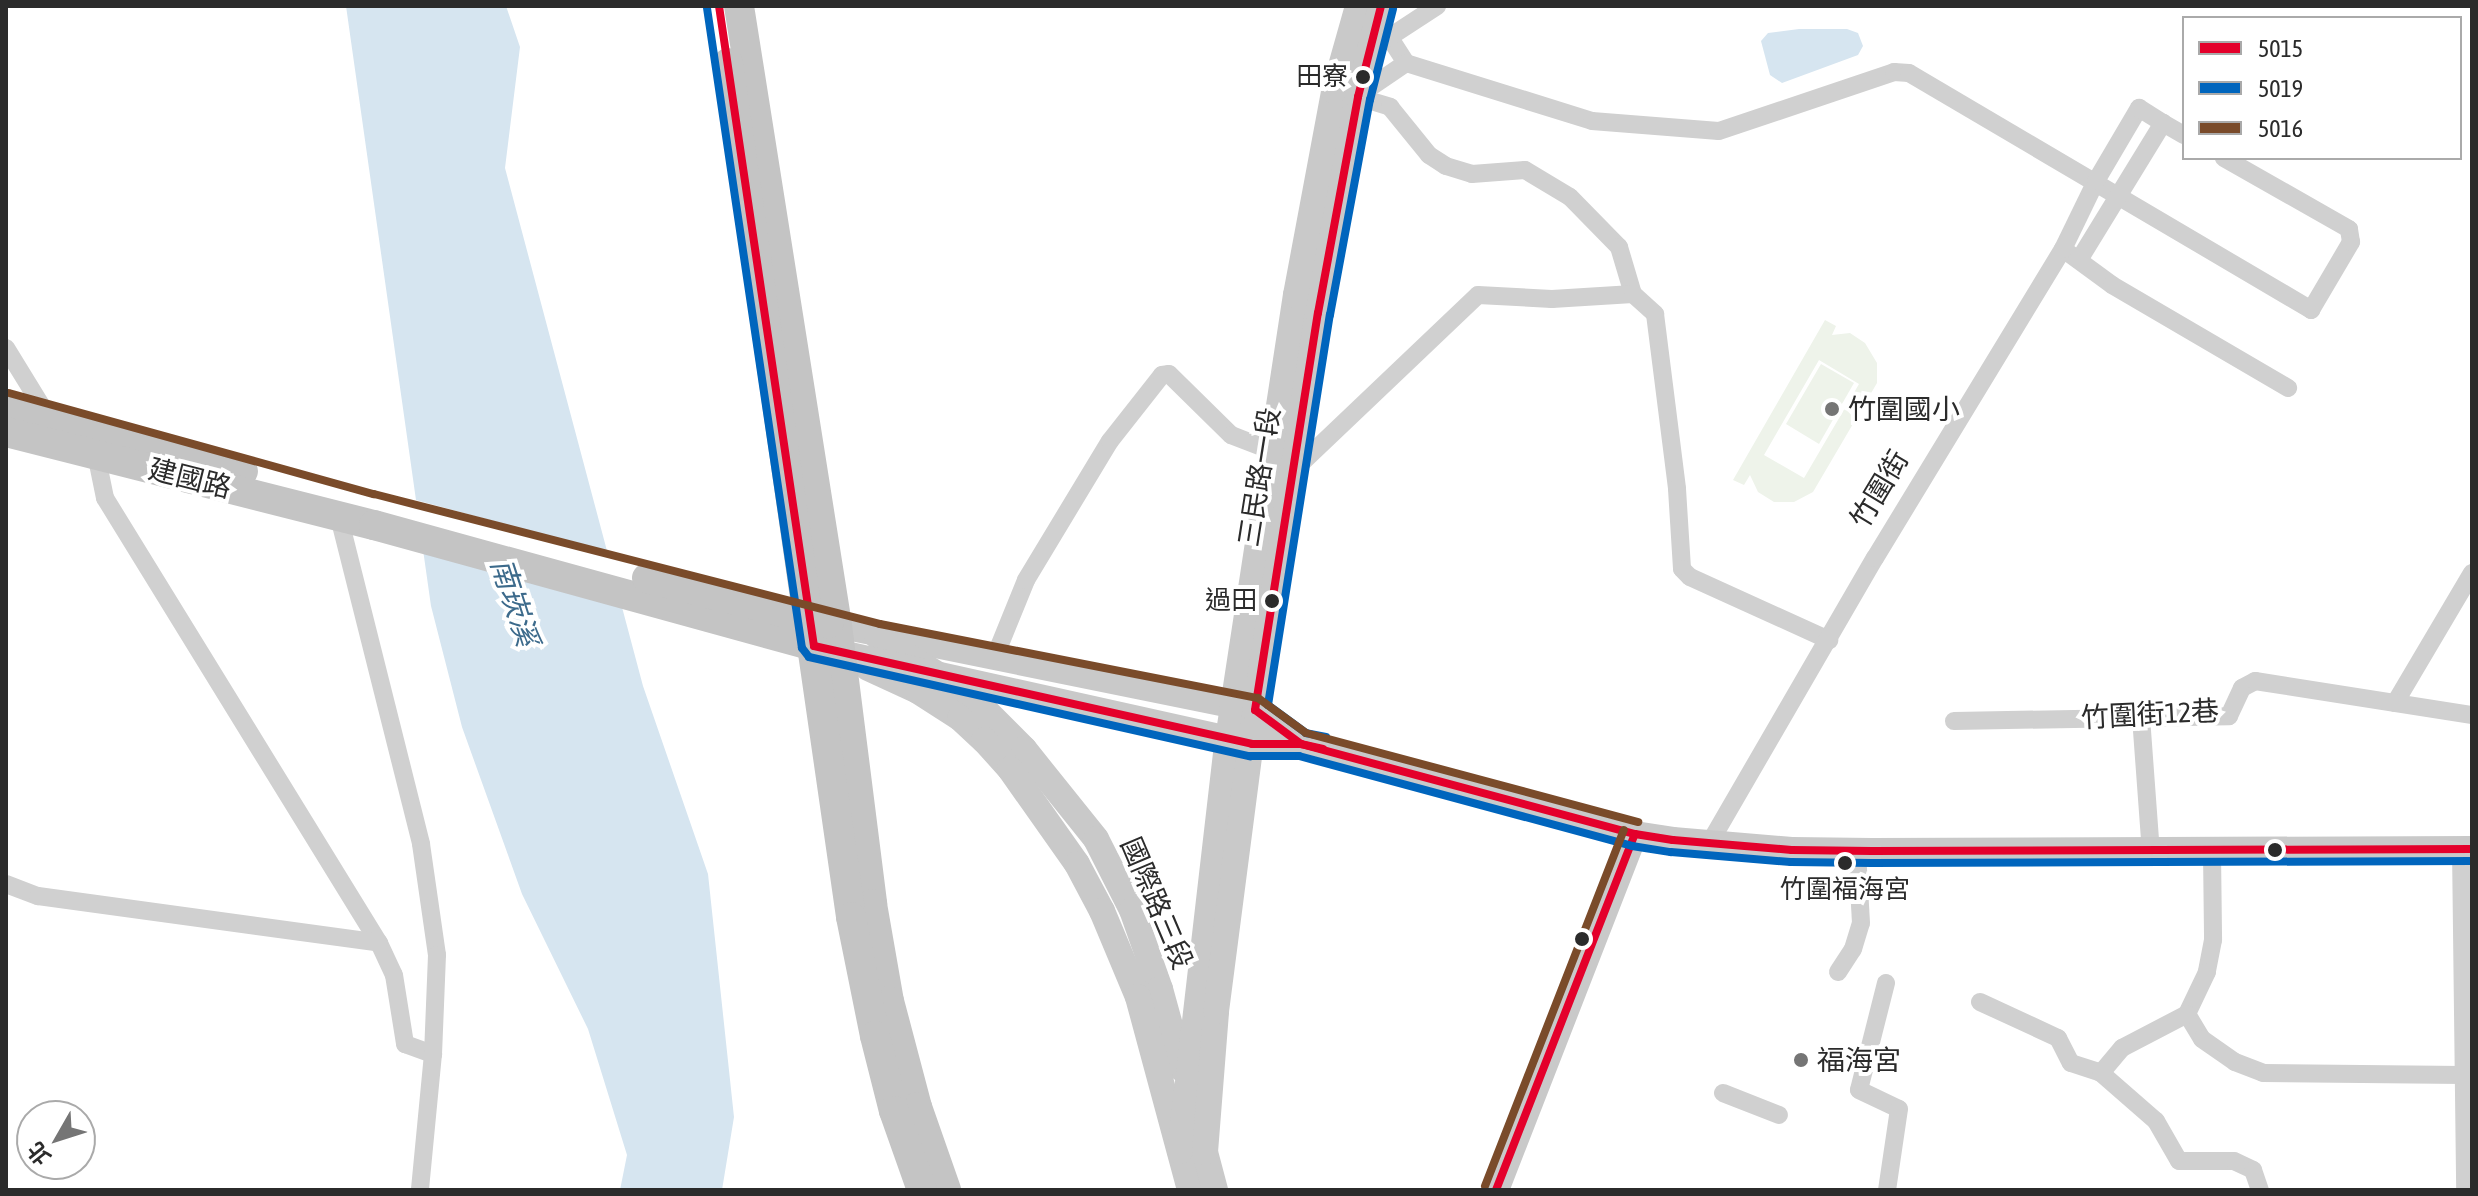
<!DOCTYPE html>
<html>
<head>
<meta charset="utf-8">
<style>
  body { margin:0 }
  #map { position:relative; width:2478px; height:1196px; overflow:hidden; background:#fff; font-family:"Asap Condensed","Noto Sans TC",sans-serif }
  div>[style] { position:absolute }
  .green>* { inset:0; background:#eef3ea }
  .water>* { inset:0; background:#d6e5f0 }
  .pier>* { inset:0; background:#fff }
  .street>* { height:18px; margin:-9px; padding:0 9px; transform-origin:9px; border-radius:9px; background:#d0d0d0 }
  .secondary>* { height:26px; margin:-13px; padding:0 13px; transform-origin:13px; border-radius:13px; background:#c9c9c9 }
  .primary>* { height:30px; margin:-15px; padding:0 15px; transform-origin:15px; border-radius:15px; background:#c4c4c4 }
  .bus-1>* { height:8px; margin:-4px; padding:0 4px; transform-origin:4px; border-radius:4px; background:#e4002b }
  .bus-2>* { height:8px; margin:-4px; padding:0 4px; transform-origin:4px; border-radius:4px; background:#0065bd }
  .bus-3>* { height:8px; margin:-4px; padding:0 4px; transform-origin:4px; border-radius:4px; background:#7a4b2a }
  .dots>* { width:22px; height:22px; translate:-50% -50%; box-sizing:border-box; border:4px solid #fff; border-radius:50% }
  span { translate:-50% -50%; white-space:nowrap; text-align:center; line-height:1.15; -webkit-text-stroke:8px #fff; paint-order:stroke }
  .bus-label { font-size:26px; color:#2b2b2b }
  .right { translate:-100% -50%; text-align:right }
  .poi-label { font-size:28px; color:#2b2b2b }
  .left { translate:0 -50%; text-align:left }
  .street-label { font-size:28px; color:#2b2b2b }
  .water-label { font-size:30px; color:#3c6a8b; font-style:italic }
  .frame { position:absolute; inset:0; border:8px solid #2b2b2b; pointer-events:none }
  .legend { position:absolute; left:2182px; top:16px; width:280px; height:144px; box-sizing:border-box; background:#fff; border:2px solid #aaa; margin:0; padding:10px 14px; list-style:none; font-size:24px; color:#2b2b2b }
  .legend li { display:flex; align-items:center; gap:16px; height:40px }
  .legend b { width:40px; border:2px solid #aaa }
  .north { position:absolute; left:16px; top:1100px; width:80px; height:80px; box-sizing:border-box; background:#fff; border:2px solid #aaa; border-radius:50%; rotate:231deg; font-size:22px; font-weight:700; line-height:32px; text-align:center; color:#2b2b2b }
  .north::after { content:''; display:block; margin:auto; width:28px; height:36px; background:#757575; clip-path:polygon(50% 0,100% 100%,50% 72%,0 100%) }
</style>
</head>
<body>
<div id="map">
  <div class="green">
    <i style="clip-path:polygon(evenodd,1825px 320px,1836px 326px,1832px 335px,1850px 333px,1865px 343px,1877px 363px,1877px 383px,1813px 492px,1794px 502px,1774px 502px,1758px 492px,1750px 475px,1744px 485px,1733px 480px,1825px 320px,1819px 360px,1859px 384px,1804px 478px,1764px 455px,1819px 360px)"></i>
    <i style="clip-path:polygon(1821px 364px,1854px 383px,1819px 444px,1786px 424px)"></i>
  </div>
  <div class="water">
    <i style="clip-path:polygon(346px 6px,506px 6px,520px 47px,505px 168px,643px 686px,708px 874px,734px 1117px,722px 1190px,620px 1190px,627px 1155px,588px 1029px,522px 894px,462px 727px,431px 606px)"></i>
    <i style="clip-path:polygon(1799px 29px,1847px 29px,1858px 33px,1863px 46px,1858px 55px,1782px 83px,1770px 75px,1761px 41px,1768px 33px)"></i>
  </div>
  <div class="pier">
    <i style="clip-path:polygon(412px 499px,612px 553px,626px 605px,420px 552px)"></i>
  </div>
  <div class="street">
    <i style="left:1377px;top:18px;width:54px;rotate:57.2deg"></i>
    <i style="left:1406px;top:63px;width:195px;rotate:17.3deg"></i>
    <i style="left:1592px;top:121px;width:127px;rotate:4.5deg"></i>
    <i style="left:1719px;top:131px;width:185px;rotate:-18.6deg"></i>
    <i style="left:1894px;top:72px;width:15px;rotate:4deg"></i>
    <i style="left:1909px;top:73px;width:467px;rotate:30.5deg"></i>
    <i style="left:2311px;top:310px;width:79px;rotate:-59.5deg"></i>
    <i style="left:2351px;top:242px;width:13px;rotate:-99deg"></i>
    <i style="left:2349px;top:229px;width:144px;rotate:-150.4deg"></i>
    <i style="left:1382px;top:42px;width:66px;rotate:-33.2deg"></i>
    <i style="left:1356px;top:97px;width:60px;rotate:-34.2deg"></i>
    <i style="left:1358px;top:97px;width:34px;rotate:17deg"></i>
    <i style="left:1390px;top:107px;width:62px;rotate:50.9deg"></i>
    <i style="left:1429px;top:155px;width:20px;rotate:33deg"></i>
    <i style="left:1446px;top:166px;width:27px;rotate:17deg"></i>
    <i style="left:1472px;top:174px;width:53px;rotate:-4.3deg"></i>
    <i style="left:1525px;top:170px;width:52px;rotate:31deg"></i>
    <i style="left:1570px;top:197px;width:70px;rotate:45.6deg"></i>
    <i style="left:1619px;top:247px;width:49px;rotate:73.4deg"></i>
    <i style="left:2063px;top:249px;width:61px;rotate:36.3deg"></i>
    <i style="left:2112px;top:285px;width:204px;rotate:30.3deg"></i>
    <i style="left:2079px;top:260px;width:161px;rotate:-58.5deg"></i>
    <i style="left:2163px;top:123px;width:24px;rotate:30deg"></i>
    <i style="left:6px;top:348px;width:82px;rotate:58.4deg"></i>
    <i style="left:96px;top:454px;width:45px;rotate:78.4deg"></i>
    <i style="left:105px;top:498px;width:523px;rotate:58.38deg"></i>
    <i style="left:379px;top:943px;width:35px;rotate:65deg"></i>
    <i style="left:394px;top:975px;width:70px;rotate:80.9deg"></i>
    <i style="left:405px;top:1044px;width:30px;rotate:20deg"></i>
    <i style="left:1293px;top:471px;width:255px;rotate:-43.6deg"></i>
    <i style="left:1478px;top:295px;width:74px;rotate:3.1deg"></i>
    <i style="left:1552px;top:299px;width:81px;rotate:-3.5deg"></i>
    <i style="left:1633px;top:294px;width:30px;rotate:42deg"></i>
    <i style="left:1655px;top:314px;width:176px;rotate:82.8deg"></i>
    <i style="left:1677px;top:489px;width:80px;rotate:86.4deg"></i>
    <i style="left:1682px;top:569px;width:11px;rotate:45deg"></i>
    <i style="left:1690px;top:577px;width:153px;rotate:24.4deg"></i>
    <i style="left:339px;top:517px;width:337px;rotate:75.9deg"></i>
    <i style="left:421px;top:844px;width:112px;rotate:81.8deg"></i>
    <i style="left:437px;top:955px;width:99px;rotate:92.3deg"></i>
    <i style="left:433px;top:1054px;width:137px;rotate:95.5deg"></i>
    <i style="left:994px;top:659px;width:85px;rotate:-67.9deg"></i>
    <i style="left:1026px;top:580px;width:162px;rotate:-58.9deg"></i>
    <i style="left:1110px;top:441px;width:84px;rotate:-51.8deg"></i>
    <i style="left:1162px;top:375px;width:7px;rotate:-8deg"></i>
    <i style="left:1169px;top:374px;width:87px;rotate:44.5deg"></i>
    <i style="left:1231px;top:435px;width:44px;rotate:21.3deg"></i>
    <i style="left:2395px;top:703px;width:151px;rotate:-59.4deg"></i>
    <i style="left:2141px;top:717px;width:135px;rotate:85.8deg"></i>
    <i style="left:1954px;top:721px;width:275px;rotate:-1deg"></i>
    <i style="left:2229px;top:716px;width:31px;rotate:-65deg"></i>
    <i style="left:2242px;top:688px;width:15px;rotate:-28deg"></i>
    <i style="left:2255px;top:681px;width:220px;rotate:8.9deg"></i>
    <i style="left:1709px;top:844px;width:331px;rotate:-59.9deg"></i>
    <i style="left:1875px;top:558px;width:362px;rotate:-58.7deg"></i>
    <i style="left:2063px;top:249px;width:76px;rotate:-64.1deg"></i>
    <i style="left:2096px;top:181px;width:85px;rotate:-59.5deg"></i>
    <i style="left:2139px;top:108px;width:28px;rotate:32deg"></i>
    <i style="left:2461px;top:848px;width:342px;rotate:89.3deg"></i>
    <i style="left:2212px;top:852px;width:88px;rotate:89.3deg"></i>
    <i style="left:2213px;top:940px;width:33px;rotate:101deg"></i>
    <i style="left:2207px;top:972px;width:47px;rotate:115.5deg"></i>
    <i style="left:2187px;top:1014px;width:29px;rotate:59deg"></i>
    <i style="left:2202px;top:1039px;width:40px;rotate:34.9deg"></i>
    <i style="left:2235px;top:1062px;width:30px;rotate:21deg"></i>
    <i style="left:2263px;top:1073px;width:200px;rotate:0.6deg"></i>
    <i style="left:6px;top:884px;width:34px;rotate:21deg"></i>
    <i style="left:38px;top:896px;width:344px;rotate:7.8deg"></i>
    <i style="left:1838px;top:972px;width:27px;rotate:-57deg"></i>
    <i style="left:1853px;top:949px;width:27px;rotate:-73deg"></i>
    <i style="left:1861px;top:923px;width:72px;rotate:-93.2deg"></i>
    <i style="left:1886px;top:983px;width:110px;rotate:104.2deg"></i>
    <i style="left:1859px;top:1090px;width:44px;rotate:25.4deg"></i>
    <i style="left:1899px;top:1109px;width:82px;rotate:98.4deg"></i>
    <i style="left:1980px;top:1002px;width:86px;rotate:24.8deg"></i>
    <i style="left:2058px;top:1038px;width:28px;rotate:63deg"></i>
    <i style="left:2071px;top:1063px;width:32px;rotate:18deg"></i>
    <i style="left:2101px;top:1073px;width:73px;rotate:41.1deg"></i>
    <i style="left:2156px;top:1121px;width:46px;rotate:60.1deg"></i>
    <i style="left:2179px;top:1161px;width:55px"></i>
    <i style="left:2234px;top:1161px;width:21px;rotate:25deg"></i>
    <i style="left:2253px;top:1170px;width:21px;rotate:71deg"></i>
    <i style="left:2101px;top:1073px;width:33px;rotate:-50deg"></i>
    <i style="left:2122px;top:1048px;width:73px;rotate:-27.6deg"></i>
    <i style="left:1723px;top:1093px;width:60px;rotate:21.4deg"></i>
  </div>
  <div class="secondary">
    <i style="left:837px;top:625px;width:427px;rotate:11.5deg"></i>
    <i style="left:1255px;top:710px;width:57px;rotate:36.5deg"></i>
    <i style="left:877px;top:636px;width:110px;rotate:32.4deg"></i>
    <i style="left:970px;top:695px;width:76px;rotate:45deg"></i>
    <i style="left:1024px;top:749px;width:115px;rotate:51.3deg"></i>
    <i style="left:1096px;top:839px;width:80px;rotate:63.1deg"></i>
    <i style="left:1132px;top:910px;width:84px;rotate:70.5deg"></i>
    <i style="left:1160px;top:989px;width:83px;rotate:74.6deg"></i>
    <i style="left:823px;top:649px;width:415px;rotate:12.5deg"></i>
    <i style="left:1228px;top:739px;width:25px;rotate:12deg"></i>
    <i style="left:1252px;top:744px;width:49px"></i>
    <i style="left:1301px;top:744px;width:346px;rotate:15.1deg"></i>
    <i style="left:1635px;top:834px;width:38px;rotate:9deg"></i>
    <i style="left:1673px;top:840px;width:119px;rotate:4.8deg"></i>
    <i style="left:1792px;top:850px;width:80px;rotate:0.7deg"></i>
    <i style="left:1872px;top:851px;width:600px;rotate:-0.19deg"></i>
    <i style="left:868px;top:668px;width:55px;rotate:24.7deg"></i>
    <i style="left:918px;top:691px;width:50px;rotate:32.7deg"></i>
    <i style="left:960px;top:718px;width:33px;rotate:43deg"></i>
    <i style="left:984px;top:740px;width:39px;rotate:48deg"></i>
    <i style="left:1010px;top:769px;width:116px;rotate:54.8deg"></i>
    <i style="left:1077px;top:864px;width:53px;rotate:62deg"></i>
    <i style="left:1102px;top:911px;width:93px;rotate:67.3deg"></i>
    <i style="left:1138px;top:997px;width:200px;rotate:74.9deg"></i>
    <i style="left:1201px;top:1137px;width:55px;rotate:75.2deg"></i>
    <i style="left:1180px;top:1151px;width:415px;rotate:-83.4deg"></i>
    <i style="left:1228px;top:739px;width:449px;rotate:-81.3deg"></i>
    <i style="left:1296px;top:295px;width:208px;rotate:-79.4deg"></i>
    <i style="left:1334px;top:91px;width:88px;rotate:-74.2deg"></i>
    <i style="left:1205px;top:1152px;width:141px;rotate:-85.5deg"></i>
    <i style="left:1216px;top:1011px;width:304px;rotate:-82.6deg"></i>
    <i style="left:1255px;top:710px;width:402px;rotate:-81deg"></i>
    <i style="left:1318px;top:313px;width:220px;rotate:-79.5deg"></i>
    <i style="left:1358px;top:97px;width:94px;rotate:-75.8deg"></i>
    <i style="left:1496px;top:1190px;width:382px;rotate:-68.7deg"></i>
  </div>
  <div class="primary">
    <i style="left:739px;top:6px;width:627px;rotate:81deg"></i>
    <i style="left:837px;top:625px;width:281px;rotate:82.8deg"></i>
    <i style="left:872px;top:904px;width:98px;rotate:80.1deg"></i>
    <i style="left:889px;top:1001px;width:110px;rotate:75.2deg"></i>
    <i style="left:917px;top:1107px;width:88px;rotate:70.7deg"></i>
    <i style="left:728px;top:63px;width:863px;rotate:81.8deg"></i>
    <i style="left:851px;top:917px;width:121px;rotate:78.6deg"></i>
    <i style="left:875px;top:1036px;width:77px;rotate:75.8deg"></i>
    <i style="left:894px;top:1111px;width:84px;rotate:70.5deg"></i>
    <i style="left:6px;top:405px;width:246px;rotate:15.6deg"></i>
    <i style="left:6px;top:432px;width:380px;rotate:14.2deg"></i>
    <i style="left:374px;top:525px;width:456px;rotate:15.4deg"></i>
    <i style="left:647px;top:578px;width:187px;rotate:14deg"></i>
  </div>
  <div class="bus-1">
    <i style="left:719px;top:6px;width:647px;rotate:81.56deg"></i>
    <i style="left:814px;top:646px;width:449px;rotate:12.6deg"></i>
    <i style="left:1252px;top:744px;width:49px"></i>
    <i style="left:1301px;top:744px;width:346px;rotate:15.1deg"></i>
    <i style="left:1635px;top:834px;width:38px;rotate:9deg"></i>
    <i style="left:1673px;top:840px;width:119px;rotate:4.8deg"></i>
    <i style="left:1792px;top:850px;width:80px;rotate:0.7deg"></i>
    <i style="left:1872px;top:851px;width:600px;rotate:-0.19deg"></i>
    <i style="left:1323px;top:749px;width:23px;rotate:-167deg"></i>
    <i style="left:1301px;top:744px;width:57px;rotate:-143.5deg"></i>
    <i style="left:1255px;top:710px;width:402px;rotate:-81deg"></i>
    <i style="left:1318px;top:313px;width:220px;rotate:-79.5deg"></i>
    <i style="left:1358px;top:97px;width:94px;rotate:-75.8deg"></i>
    <i style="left:1496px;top:1190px;width:382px;rotate:-68.7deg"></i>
  </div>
  <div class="bus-2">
    <i style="left:707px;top:8px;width:647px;rotate:81.56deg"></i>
    <i style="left:802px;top:648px;width:11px;rotate:52deg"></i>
    <i style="left:809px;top:657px;width:452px;rotate:12.7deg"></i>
    <i style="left:1250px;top:756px;width:49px"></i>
    <i style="left:1299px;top:756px;width:345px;rotate:15.1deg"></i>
    <i style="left:1632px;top:846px;width:39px;rotate:9deg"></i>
    <i style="left:1671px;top:852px;width:120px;rotate:4.8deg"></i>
    <i style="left:1791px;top:862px;width:81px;rotate:0.7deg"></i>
    <i style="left:1872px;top:863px;width:600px;rotate:-0.19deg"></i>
    <i style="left:1326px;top:737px;width:20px;rotate:-169deg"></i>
    <i style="left:1306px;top:733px;width:47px;rotate:-143.6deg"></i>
    <i style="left:1268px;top:705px;width:395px;rotate:-81deg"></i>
    <i style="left:1330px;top:315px;width:219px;rotate:-79.5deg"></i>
    <i style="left:1370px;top:100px;width:94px;rotate:-75.8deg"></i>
  </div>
  <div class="bus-3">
    <i style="left:9px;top:393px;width:379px;rotate:15.5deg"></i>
    <i style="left:374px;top:494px;width:522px;rotate:14.41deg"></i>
    <i style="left:880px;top:624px;width:385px;rotate:11.1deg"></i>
    <i style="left:1258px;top:698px;width:59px;rotate:36.1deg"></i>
    <i style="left:1306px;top:733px;width:344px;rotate:15deg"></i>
    <i style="left:1485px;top:1186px;width:382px;rotate:-68.7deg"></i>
  </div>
  <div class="dots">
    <i style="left:1363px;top:77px;background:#2b2b2b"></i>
    <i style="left:1832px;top:409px;background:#757575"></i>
    <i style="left:1272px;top:601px;background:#2b2b2b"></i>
    <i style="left:2275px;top:850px;background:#2b2b2b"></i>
    <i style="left:1845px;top:863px;background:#2b2b2b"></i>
    <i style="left:1582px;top:939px;background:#2b2b2b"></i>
    <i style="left:1801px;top:1060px;background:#757575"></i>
  </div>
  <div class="bus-label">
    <span class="right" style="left:1348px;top:77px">田寮</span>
    <span class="right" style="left:1257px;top:601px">過田</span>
    <span style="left:1845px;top:890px">竹圍福海宮</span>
  </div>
  <div class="poi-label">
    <span class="left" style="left:1848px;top:409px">竹圍國小</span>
    <span class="left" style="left:1817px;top:1060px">福海宮</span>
  </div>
  <div class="street-label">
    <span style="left:1259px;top:477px;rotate:-81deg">三民路一段</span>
    <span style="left:190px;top:478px;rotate:14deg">建國路</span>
    <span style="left:1879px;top:489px;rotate:-59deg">竹圍街</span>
    <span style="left:2150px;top:714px;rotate:-3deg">竹圍街12巷</span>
    <span style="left:1157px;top:903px;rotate:67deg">國際路三段</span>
  </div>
  <div class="water-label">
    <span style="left:515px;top:602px;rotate:72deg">南崁溪</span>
  </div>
  <div class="frame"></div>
  <ul class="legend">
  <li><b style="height:10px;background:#e4002b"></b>5015</li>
  <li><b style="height:10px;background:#0065bd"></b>5019</li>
  <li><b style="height:10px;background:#7a4b2a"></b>5016</li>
  </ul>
  <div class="north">北</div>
</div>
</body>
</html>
